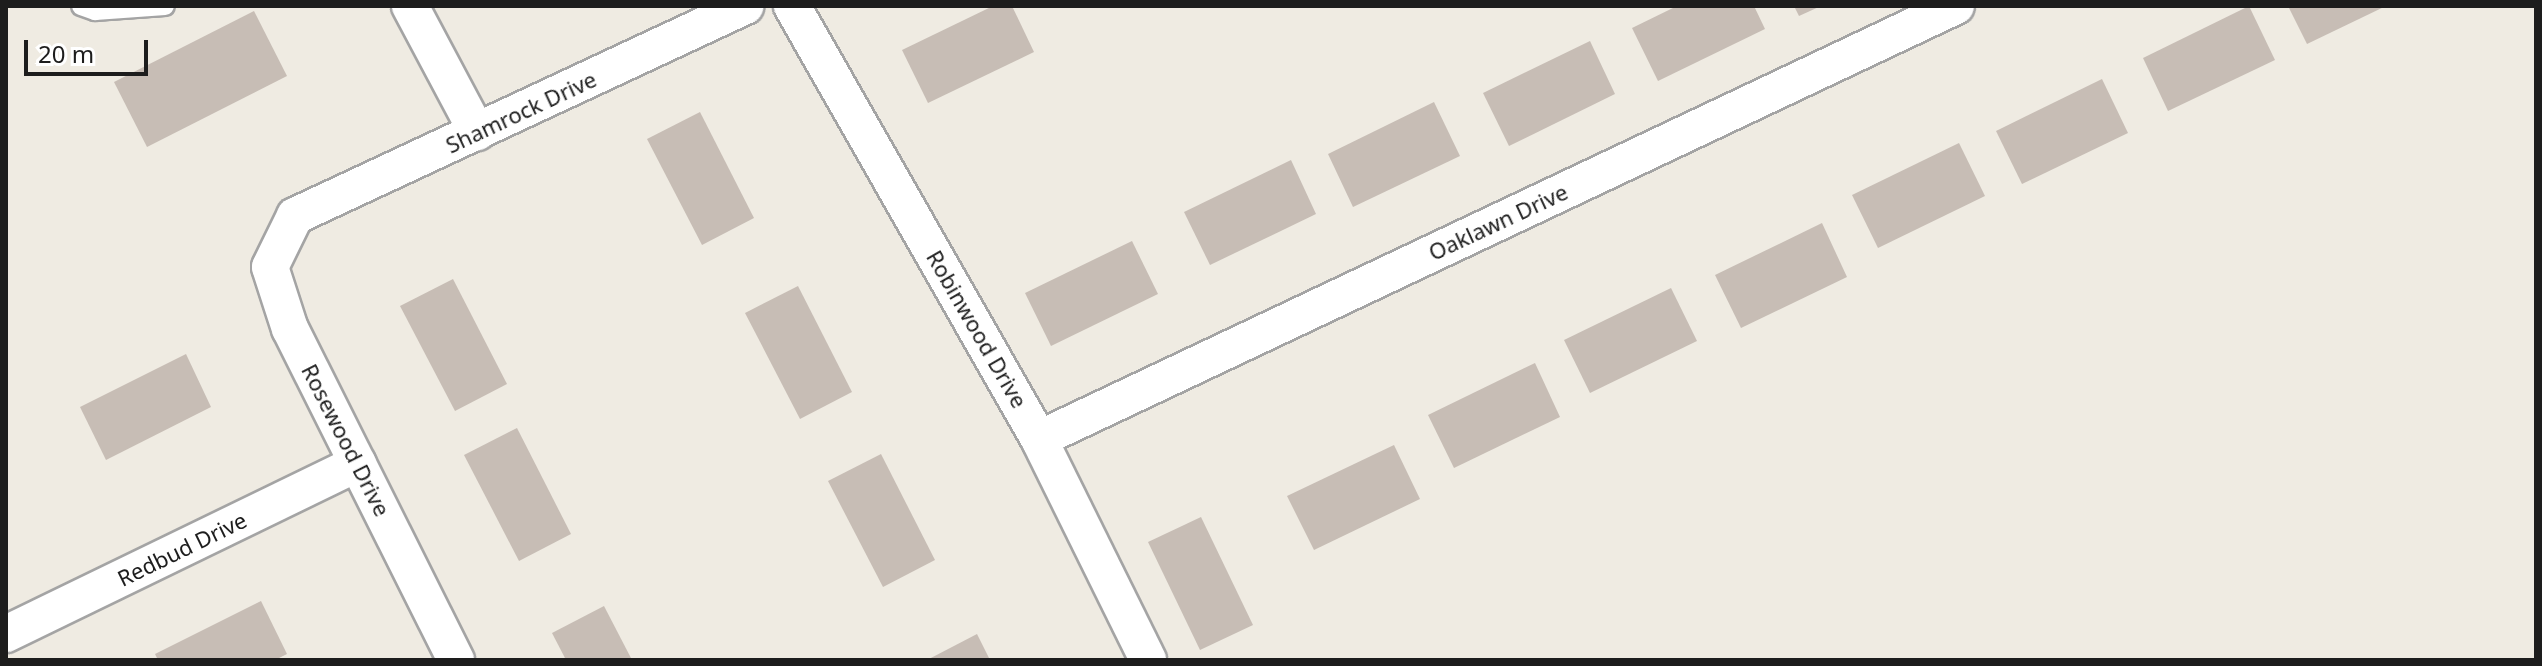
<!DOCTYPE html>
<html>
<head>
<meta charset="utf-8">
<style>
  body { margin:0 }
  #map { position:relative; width:2542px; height:666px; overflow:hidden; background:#efebe2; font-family:"Noto Sans",sans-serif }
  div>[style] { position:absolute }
  .building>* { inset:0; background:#c7bdb5 }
  .roads { filter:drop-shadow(2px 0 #a4a4a4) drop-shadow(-2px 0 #a4a4a4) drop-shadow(0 2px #a4a4a4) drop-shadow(0 -2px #a4a4a4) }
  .service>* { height:18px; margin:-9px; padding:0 9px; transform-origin:9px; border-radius:9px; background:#fff }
  .minor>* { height:36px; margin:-18px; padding:0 18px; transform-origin:18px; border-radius:18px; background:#fff }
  span { translate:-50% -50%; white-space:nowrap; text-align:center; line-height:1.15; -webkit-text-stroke:8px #fff; paint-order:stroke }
  .street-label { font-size:22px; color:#1d1d1d }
  .frame { position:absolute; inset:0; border:8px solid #1d1d1d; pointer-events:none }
  .scale { position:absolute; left:24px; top:40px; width:124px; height:36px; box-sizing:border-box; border:4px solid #1d1d1d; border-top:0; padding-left:10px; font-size:24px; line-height:28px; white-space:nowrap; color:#1d1d1d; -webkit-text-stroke:6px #fff; paint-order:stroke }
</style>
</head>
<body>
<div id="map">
  <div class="building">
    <i style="clip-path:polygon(993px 6px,1012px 6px,1034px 52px,928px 103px,902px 50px)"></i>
    <i style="clip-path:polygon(1677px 6px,1754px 6px,1765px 29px,1658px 81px,1632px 28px)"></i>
    <i style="clip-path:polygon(1794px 6px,1821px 6px,1799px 16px)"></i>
    <i style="clip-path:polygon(2249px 6px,2275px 60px,2168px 111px,2143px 58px)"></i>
    <i style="clip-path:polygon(2288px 6px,2386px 6px,2307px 44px)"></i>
    <i style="clip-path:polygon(254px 11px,287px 76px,147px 147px,114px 82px)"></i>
    <i style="clip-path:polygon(1590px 41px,1615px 94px,1509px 146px,1483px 93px)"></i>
    <i style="clip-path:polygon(2102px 79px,2128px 133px,2022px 184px,1996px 131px)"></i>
    <i style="clip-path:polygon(1434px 102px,1460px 156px,1353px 207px,1328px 154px)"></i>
    <i style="clip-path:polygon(700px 112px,754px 218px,702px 245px,647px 139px)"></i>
    <i style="clip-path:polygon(1959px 143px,1985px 196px,1878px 248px,1852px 195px)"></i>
    <i style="clip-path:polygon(1291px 160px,1316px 214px,1210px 265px,1184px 212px)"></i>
    <i style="clip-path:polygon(1822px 223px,1847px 277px,1741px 328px,1715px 275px)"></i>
    <i style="clip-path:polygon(1132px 241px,1158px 294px,1051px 346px,1025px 293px)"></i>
    <i style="clip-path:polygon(453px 279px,507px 384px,455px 411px,400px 306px)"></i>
    <i style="clip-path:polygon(798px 286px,852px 392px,800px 419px,745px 313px)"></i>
    <i style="clip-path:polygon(1671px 288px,1697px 341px,1590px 393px,1564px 340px)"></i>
    <i style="clip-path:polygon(186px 354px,211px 407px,106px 460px,80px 407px)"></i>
    <i style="clip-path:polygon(1535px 363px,1560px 417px,1454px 468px,1428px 415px)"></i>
    <i style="clip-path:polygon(517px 428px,571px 534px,519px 561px,464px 455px)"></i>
    <i style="clip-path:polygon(1394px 445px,1420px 499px,1314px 550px,1287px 496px)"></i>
    <i style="clip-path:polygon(881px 454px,935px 560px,883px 587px,828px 481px)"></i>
    <i style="clip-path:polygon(1201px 517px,1253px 625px,1200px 650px,1148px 542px)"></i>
    <i style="clip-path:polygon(261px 601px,287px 654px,275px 660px,158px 660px,155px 654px)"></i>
    <i style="clip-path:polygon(604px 606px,632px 660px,566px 660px,552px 633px)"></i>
    <i style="clip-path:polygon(977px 634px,990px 660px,927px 660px)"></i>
  </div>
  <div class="roads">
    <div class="service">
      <i style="left:81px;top:6px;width:15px;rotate:20deg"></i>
      <i style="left:95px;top:11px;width:70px;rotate:-4.1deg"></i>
    </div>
    <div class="minor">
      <i style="left:410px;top:6px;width:143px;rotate:62deg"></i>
      <i style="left:792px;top:6px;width:498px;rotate:60.3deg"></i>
      <i style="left:1039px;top:439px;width:246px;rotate:63.7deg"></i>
      <i style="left:1039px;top:439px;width:1014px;rotate:-25.28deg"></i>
      <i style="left:6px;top:634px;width:391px;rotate:-25.9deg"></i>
      <i style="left:456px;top:660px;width:370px;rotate:-116.6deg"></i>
      <i style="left:290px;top:329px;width:65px;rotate:-107.9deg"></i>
      <i style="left:270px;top:267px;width:57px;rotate:-63.9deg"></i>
      <i style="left:295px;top:216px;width:497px;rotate:-25deg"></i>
    </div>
  </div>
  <div class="street-label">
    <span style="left:521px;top:112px;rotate:-25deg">Shamrock Drive</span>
    <span style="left:1498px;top:222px;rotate:-25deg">Oaklawn Drive</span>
    <span style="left:977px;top:329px;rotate:60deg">Robinwood Drive</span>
    <span style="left:346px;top:440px;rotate:63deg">Rosewood Drive</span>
    <span style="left:182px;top:549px;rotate:-26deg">Redbud Drive</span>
  </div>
  <div class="frame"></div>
  <div class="scale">20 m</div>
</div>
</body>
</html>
